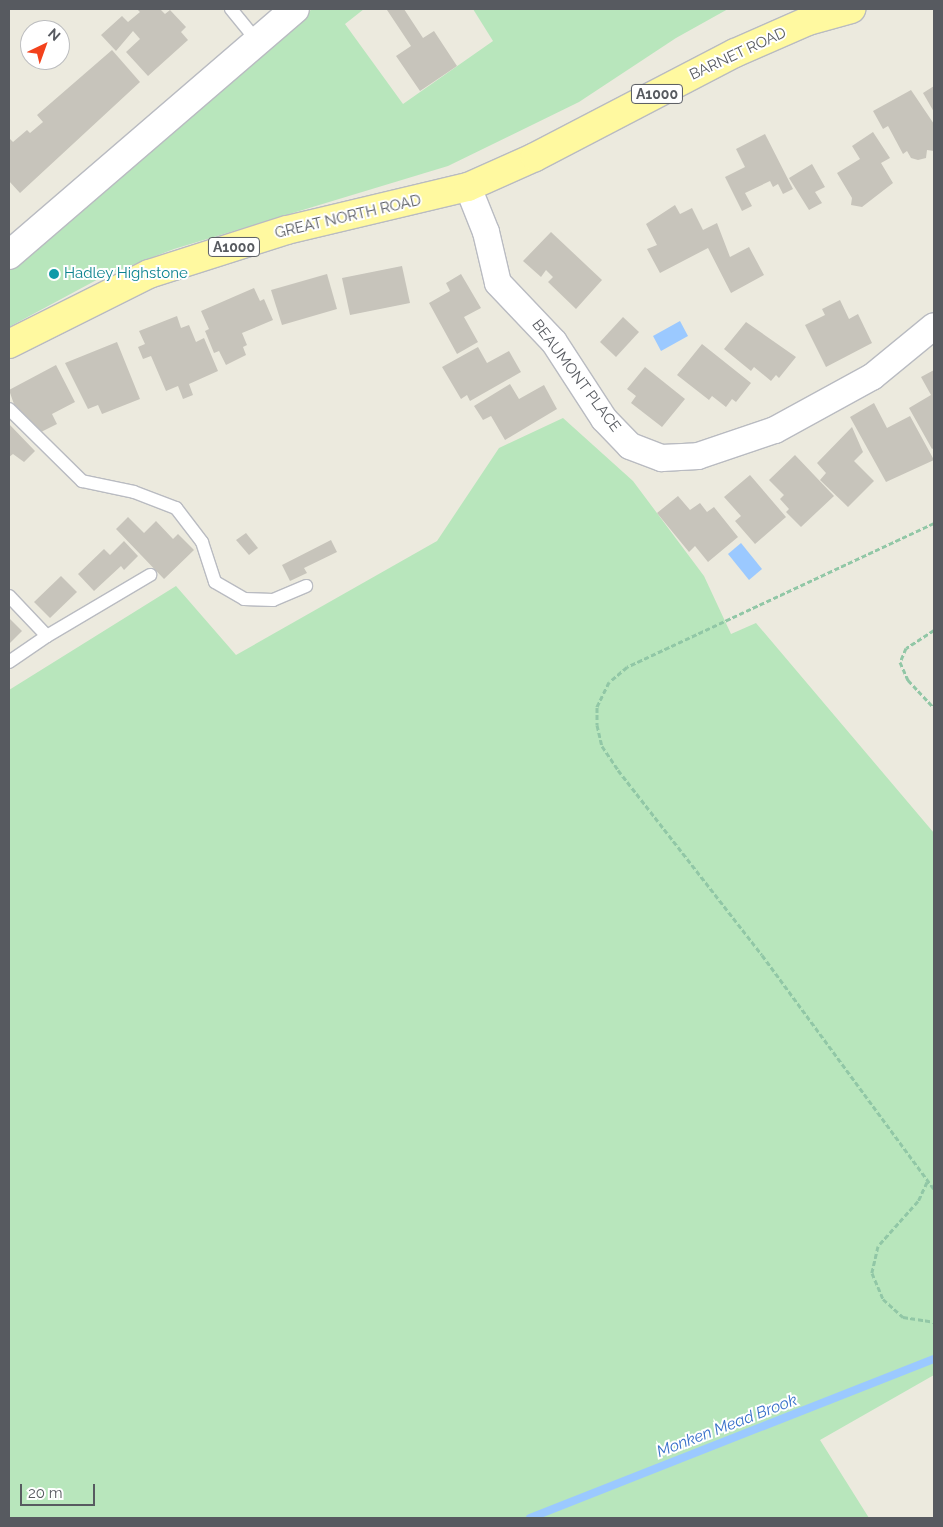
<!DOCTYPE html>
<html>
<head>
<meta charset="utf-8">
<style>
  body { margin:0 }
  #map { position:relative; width:943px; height:1527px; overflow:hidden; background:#eceade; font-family:Raleway,sans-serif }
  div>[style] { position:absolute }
  .green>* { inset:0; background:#b8e6bc }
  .water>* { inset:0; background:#9bc9ff }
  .stream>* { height:8px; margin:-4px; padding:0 4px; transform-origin:4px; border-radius:4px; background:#9bc9ff }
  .building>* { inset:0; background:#c7c4bb }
  .path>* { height:3px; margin-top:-1.5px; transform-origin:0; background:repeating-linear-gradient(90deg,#91c7a6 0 5px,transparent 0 7.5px) }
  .roads { filter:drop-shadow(1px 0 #b9bbc1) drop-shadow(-1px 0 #b9bbc1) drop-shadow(0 1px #b9bbc1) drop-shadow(0 -1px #b9bbc1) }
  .service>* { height:12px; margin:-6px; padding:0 6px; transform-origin:6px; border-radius:6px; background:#fff }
  .minor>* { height:26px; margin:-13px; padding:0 13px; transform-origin:13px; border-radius:13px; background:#fff }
  .tertiary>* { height:28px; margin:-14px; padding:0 14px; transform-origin:14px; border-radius:14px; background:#fff }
  .primary>* { height:28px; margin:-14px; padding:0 14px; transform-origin:14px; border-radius:14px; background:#fff9a0 }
  .dots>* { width:14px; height:14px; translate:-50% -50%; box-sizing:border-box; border:2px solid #fff; border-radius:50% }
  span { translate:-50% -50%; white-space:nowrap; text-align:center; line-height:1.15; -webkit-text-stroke:4px #fff; paint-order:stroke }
  .shield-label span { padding:1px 4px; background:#fff; border:1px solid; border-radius:4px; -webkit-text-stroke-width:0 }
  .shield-label { font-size:14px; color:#575a60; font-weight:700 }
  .street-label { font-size:15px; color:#575a60 }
  .culture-label { font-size:15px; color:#0d838f }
  .left { translate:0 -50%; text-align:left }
  .water-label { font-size:16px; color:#3770c9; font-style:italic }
  .frame { position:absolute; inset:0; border:10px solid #575a60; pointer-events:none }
  .north { position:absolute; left:20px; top:20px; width:50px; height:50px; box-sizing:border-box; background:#fff; border:1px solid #bcbdbf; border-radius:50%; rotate:42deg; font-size:14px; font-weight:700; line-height:20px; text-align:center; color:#575a60 }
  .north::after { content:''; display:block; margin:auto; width:18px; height:22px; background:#f3421c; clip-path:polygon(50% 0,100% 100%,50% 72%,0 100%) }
  .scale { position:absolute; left:20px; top:1484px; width:75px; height:22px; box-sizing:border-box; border:2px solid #575a60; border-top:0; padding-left:6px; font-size:15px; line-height:18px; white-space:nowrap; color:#575a60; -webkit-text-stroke:4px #fff; paint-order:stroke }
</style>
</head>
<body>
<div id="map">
  <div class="green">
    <i style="clip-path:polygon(312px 9px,364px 9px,345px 24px,403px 104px,493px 41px,473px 9px,728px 9px,676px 38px,579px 102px,448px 166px,174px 249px,104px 276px,9px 327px,9px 269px)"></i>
    <i style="clip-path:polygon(563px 418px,633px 481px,704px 576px,731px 634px,756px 623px,934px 833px,934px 1375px,820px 1440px,869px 1518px,9px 1518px,9px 690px,176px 586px,236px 655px,437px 541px,499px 448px)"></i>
  </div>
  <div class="water">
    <i style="clip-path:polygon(680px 321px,688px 336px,661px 351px,653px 336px)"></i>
    <i style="clip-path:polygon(741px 543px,762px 569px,749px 580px,728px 554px)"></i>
  </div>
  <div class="stream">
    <i style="left:530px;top:1518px;width:434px;rotate:-21.5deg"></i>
  </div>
  <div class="building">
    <i style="clip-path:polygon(137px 9px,160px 9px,165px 14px,170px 10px,186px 27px,181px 32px,188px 40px,148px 76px,126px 52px,140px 39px,133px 31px,116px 51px,101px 35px,122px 16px,128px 22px,140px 12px)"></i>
    <i style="clip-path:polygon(390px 9px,404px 9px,423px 38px,434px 31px,457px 66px,420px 91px,396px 56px,411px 46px,387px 10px)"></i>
    <i style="clip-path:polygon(112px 50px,140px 82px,20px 193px,9px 181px,9px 138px,13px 142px,27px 130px,30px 133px,43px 122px,37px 115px)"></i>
    <i style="clip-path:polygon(934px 86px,934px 112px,923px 93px)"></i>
    <i style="clip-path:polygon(911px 90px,934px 124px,934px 151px,927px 150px,926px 158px,918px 160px,911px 158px,907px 151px,903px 154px,888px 126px,883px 129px,873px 111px)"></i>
    <i style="clip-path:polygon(873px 132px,890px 158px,881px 163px,893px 183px,862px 207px,851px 205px,852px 198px,837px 173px,860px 159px,852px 146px)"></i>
    <i style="clip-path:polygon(765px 134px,793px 189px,783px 194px,778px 184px,773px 187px,770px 181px,745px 193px,752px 206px,742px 211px,725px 177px,745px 167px,736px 149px)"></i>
    <i style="clip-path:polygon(812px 164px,825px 187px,815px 192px,822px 203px,809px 210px,789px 178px)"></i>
    <i style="clip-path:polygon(675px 205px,680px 214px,692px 208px,703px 230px,717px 223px,730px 257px,749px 247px,764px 275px,731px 293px,708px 248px,660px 273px,647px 249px,657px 245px,646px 224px)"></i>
    <i style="clip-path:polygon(551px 232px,602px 280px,576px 309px,548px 282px,553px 277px,546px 270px,541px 277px,523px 261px)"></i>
    <i style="clip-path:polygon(402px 266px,410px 303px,350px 315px,342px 278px)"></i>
    <i style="clip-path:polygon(327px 274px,337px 309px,282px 325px,271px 290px)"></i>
    <i style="clip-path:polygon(461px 274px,481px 308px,464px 317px,478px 342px,457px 354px,429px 303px,450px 291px,446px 283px)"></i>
    <i style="clip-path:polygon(254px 288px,260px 301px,264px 299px,273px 320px,242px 333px,247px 345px,243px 347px,246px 355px,226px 365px,219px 351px,214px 353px,205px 331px,209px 329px,201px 311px)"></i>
    <i style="clip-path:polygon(840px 300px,849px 319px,858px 314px,872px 343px,826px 367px,805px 325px,825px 315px,822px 309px)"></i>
    <i style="clip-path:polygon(177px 316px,181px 328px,189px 325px,196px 342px,204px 338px,218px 371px,189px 384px,193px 395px,183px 399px,178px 386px,166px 391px,151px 356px,143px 359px,138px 347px,145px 344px,139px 331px)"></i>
    <i style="clip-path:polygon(623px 317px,639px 332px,616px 357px,600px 342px)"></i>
    <i style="clip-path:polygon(746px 322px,796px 357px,779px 378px,776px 375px,771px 381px,754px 367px,751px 371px,724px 349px)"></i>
    <i style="clip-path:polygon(117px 342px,140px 399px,102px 414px,98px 405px,88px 409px,65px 363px)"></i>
    <i style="clip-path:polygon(702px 344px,751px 383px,736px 402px,732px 399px,726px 407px,712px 396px,709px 400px,677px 375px)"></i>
    <i style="clip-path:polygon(478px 347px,487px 363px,509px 351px,521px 372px,470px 401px,467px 395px,461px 399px,442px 367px)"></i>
    <i style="clip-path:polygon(56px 365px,75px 402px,52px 414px,57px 424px,41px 432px,16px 410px,9px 390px)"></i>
    <i style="clip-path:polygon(645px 367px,685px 399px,662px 427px,631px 403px,636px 396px,627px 389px)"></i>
    <i style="clip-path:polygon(934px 370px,934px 448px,932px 449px,909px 408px,931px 395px,921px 377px)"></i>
    <i style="clip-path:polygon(510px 384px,519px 399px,544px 385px,557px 409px,505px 440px,491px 416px,483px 420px,474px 406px)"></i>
    <i style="clip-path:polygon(874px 403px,887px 428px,910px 416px,934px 460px,886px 482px,850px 417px)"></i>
    <i style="clip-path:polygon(9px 424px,35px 451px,24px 462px,13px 454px,9px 457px)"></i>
    <i style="clip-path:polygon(852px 427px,863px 452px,854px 461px,874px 481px,848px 507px,820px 480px,826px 473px,817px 463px)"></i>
    <i style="clip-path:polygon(795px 455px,834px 496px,801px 527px,786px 512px,789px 509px,780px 499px,784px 495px,769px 480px)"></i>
    <i style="clip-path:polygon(750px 475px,786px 517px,755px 544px,735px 521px,741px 516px,724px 497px)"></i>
    <i style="clip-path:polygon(678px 496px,690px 510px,700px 503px,707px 512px,714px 507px,738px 537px,708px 562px,695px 546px,689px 552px,657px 513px)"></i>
    <i style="clip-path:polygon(128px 517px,144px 533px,156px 521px,173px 539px,178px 534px,194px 550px,164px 579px,116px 529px)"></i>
    <i style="clip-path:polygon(246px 533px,258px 548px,249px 555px,236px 540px)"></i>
    <i style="clip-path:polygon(331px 540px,337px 552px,304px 568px,307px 573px,290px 581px,282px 565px)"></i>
    <i style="clip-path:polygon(124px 541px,138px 556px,124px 570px,121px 566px,94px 591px,78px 574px,104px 549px,110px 555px)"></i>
    <i style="clip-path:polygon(61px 576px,77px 592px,50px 618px,34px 602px)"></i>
    <i style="clip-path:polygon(9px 618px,22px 631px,9px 644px)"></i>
  </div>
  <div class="path">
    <i style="left:934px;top:523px;width:339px;rotate:154.9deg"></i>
    <i style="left:627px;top:667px;width:23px;rotate:140deg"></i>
    <i style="left:609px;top:682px;width:28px;rotate:116deg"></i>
    <i style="left:597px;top:707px;width:18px;rotate:90deg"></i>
    <i style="left:597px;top:725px;width:22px;rotate:77deg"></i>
    <i style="left:602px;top:746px;width:29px;rotate:56deg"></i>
    <i style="left:618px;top:770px;width:234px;rotate:52.1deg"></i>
    <i style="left:762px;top:955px;width:290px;rotate:53.7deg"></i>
    <i style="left:934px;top:630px;width:33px;rotate:147deg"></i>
    <i style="left:906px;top:648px;width:15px;rotate:113deg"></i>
    <i style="left:900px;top:662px;width:20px;rotate:66deg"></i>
    <i style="left:908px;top:680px;width:38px;rotate:47deg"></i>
    <i style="left:927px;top:1182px;width:21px;rotate:115deg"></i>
    <i style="left:918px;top:1201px;width:60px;rotate:131.6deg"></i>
    <i style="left:878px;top:1246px;width:28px;rotate:103deg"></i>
    <i style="left:872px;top:1273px;width:28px;rotate:67deg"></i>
    <i style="left:883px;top:1299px;width:27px;rotate:42deg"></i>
    <i style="left:903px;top:1317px;width:31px;rotate:9deg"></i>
  </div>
  <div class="roads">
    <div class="service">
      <i style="left:231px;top:9px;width:41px;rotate:50.9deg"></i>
      <i style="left:9px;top:409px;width:103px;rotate:44.6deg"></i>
      <i style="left:82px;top:481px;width:53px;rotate:11.9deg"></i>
      <i style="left:134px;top:492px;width:45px;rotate:20.9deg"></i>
      <i style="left:176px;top:508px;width:43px;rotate:52.6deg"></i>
      <i style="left:202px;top:542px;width:42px;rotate:72deg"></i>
      <i style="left:215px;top:582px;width:34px;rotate:30deg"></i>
      <i style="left:244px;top:599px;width:29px;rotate:2deg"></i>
      <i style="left:273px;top:600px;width:36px;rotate:-23deg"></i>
      <i style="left:9px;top:596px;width:55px;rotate:46.5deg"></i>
      <i style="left:9px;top:662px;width:46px;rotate:-34.4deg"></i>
      <i style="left:47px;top:636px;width:120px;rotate:-30.6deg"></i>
    </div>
    <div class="minor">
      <i style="left:468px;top:187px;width:48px;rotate:68.2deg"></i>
      <i style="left:486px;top:232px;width:52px;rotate:76.8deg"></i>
      <i style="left:498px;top:283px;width:81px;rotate:46.5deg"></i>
      <i style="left:554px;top:342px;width:92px;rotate:57deg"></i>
      <i style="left:604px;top:419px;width:37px;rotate:46deg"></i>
      <i style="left:630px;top:446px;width:34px;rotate:21deg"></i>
      <i style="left:662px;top:458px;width:36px;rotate:-3deg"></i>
      <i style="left:698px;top:456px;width:81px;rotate:-18.7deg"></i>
      <i style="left:775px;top:430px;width:111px;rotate:-28.7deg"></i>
      <i style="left:872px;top:377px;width:80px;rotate:-39.4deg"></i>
    </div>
    <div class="tertiary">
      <i style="left:9px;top:255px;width:377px;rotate:-40.7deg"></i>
    </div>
    <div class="primary">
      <i style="left:9px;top:344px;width:157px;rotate:-26.6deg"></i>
      <i style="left:149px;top:274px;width:145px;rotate:-17.7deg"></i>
      <i style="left:287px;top:230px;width:186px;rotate:-13.4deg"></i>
      <i style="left:468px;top:187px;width:73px;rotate:-24.1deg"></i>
      <i style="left:535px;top:157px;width:225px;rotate:-27.5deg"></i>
      <i style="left:735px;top:53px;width:80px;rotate:-23.7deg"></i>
      <i style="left:808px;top:21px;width:45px;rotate:-15.6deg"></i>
    </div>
  </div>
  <div class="dots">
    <i style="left:54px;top:274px;background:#0f9aa8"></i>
  </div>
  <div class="shield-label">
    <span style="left:657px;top:94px">A1000</span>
    <span style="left:234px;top:247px">A1000</span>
  </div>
  <div class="street-label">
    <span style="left:738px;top:54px;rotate:-25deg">BARNET ROAD</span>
    <span style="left:348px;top:217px;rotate:-13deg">GREAT NORTH ROAD</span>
    <span style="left:576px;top:376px;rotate:53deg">BEAUMONT PLACE</span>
  </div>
  <div class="culture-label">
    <span class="left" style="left:64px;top:274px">Hadley Highstone</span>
  </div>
  <div class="water-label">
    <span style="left:727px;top:1426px;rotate:-21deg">Monken Mead Brook</span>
  </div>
  <div class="frame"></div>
  <div class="north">N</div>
  <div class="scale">20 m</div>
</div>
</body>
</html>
